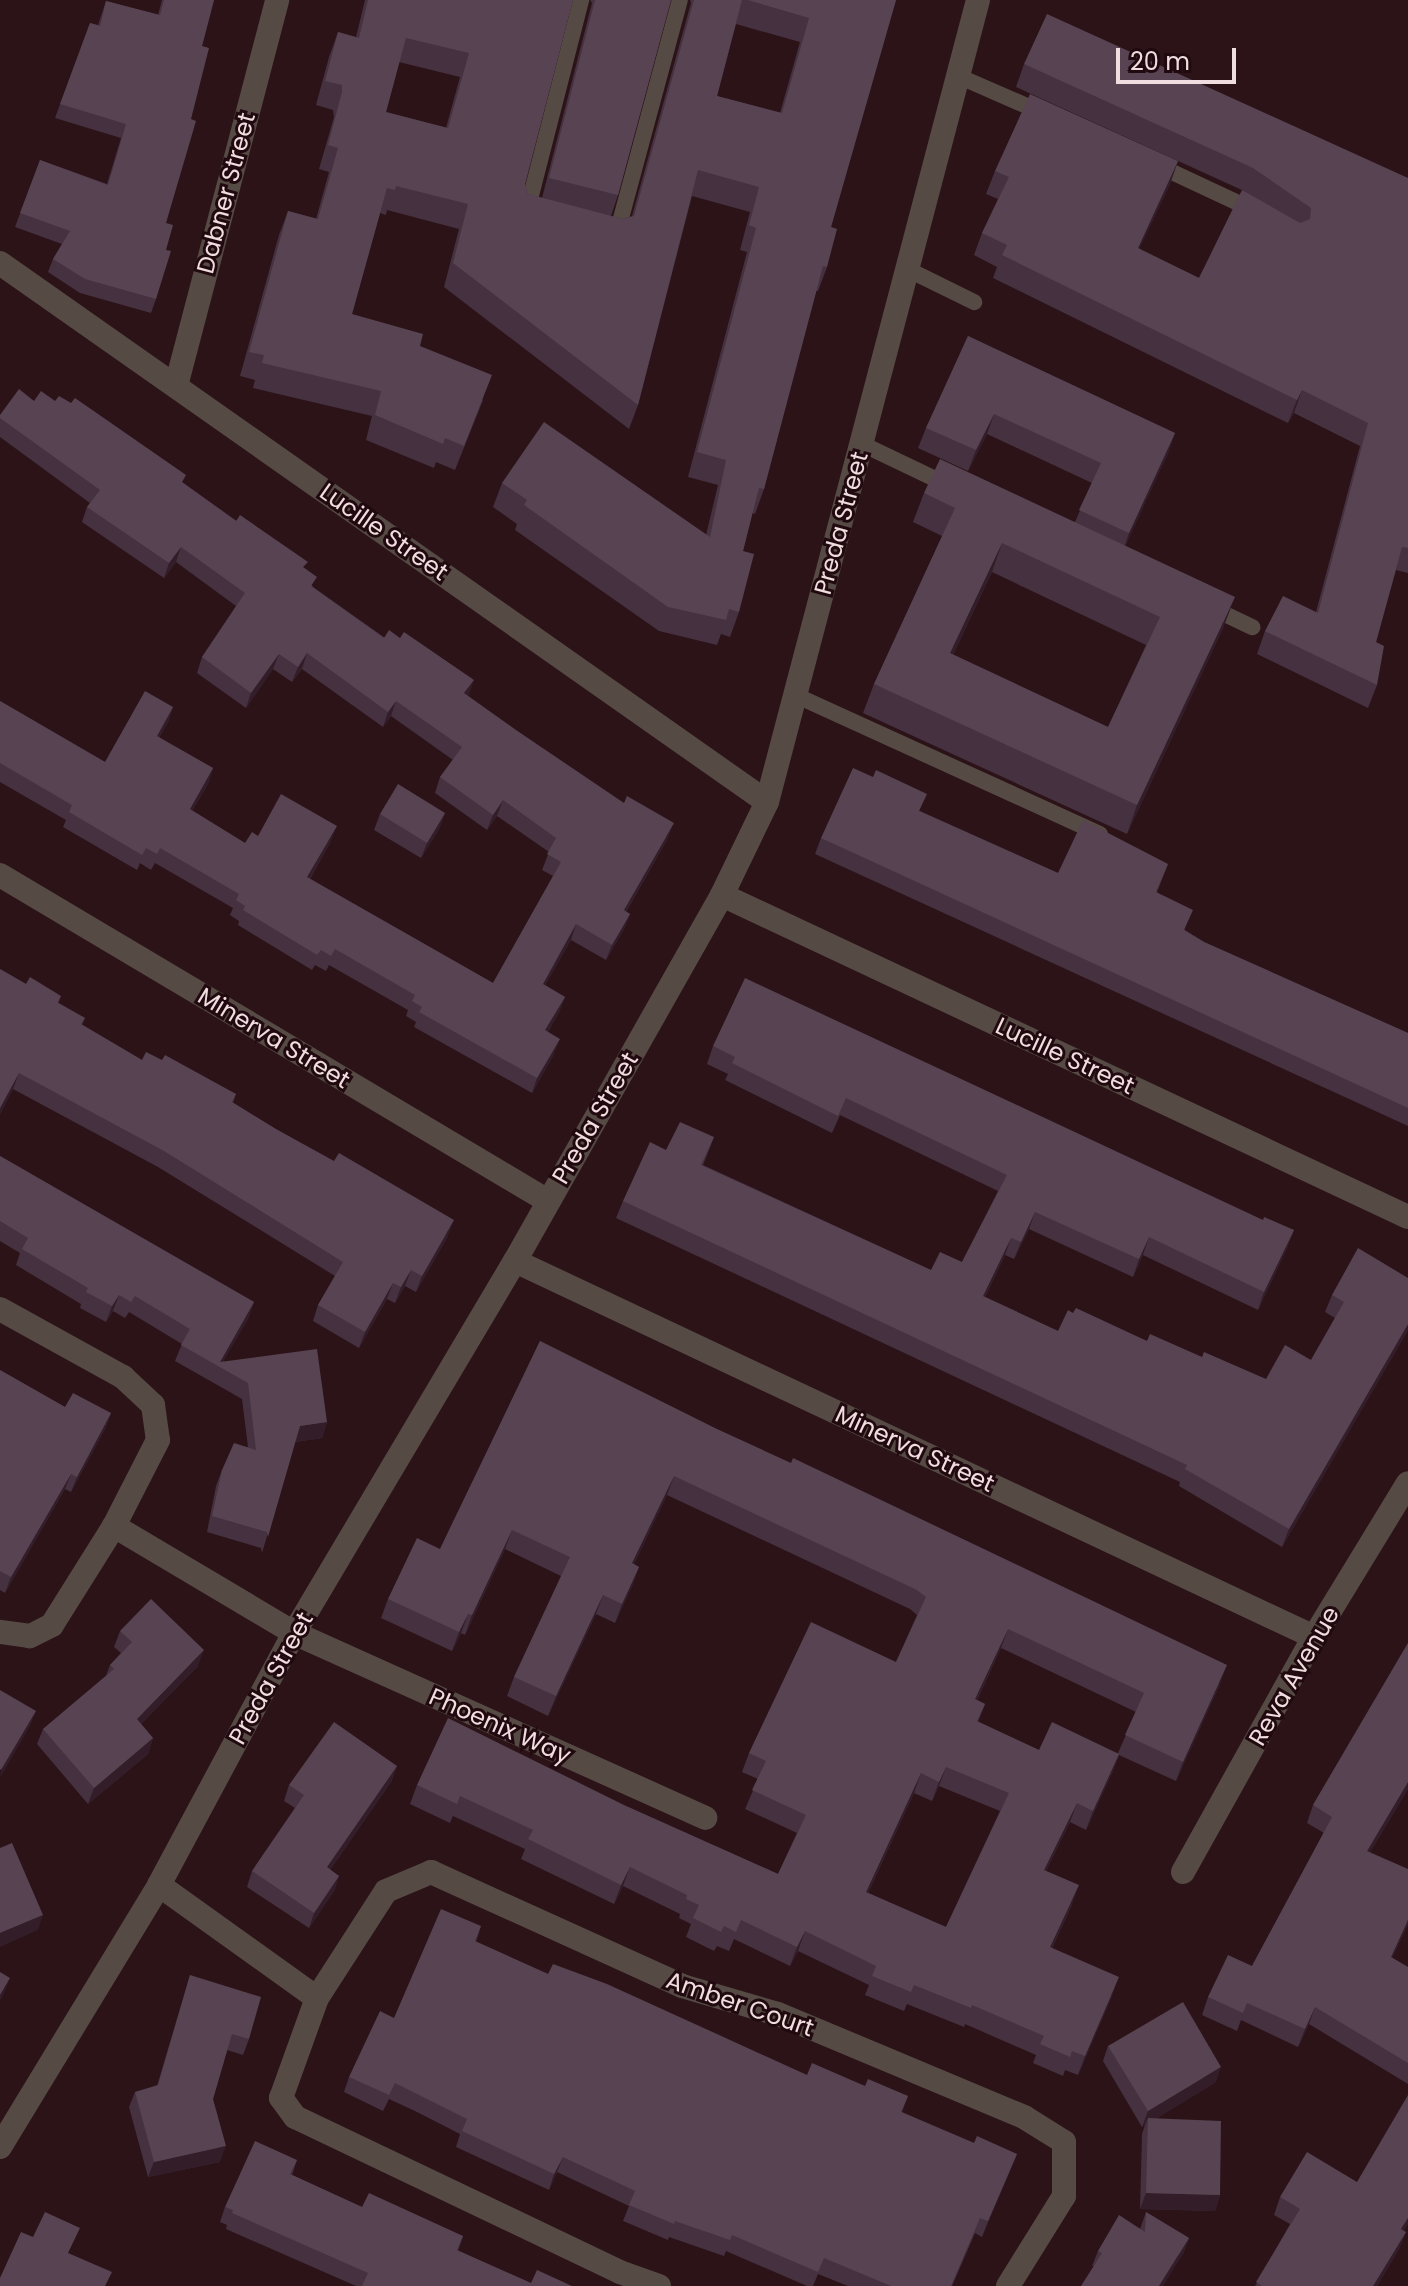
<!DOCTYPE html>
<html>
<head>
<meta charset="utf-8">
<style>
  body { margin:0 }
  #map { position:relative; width:1408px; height:2286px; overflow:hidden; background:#2c1318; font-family:Poppins,sans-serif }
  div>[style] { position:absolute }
  .service>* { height:16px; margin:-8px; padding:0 8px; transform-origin:8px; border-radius:8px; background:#564a45 }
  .minor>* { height:24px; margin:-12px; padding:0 12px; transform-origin:12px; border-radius:12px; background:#564a45 }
  .wall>* { inset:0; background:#453140 }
  .shaded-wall>* { inset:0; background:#331d29 }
  .building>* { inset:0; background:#574351 }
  span { translate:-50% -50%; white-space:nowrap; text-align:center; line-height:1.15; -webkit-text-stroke:6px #210a0f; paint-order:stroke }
  .street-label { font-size:24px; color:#f0dde0 }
  .scale { position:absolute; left:1116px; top:48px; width:120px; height:36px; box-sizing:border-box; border:4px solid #f0dde0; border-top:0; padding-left:10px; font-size:24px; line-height:28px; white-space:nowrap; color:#f0dde0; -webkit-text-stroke:6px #210a0f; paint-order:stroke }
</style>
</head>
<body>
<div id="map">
  <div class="service">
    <i style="left:958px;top:76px;width:95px;rotate:23.6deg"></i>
    <i style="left:1157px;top:165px;width:108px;rotate:25.1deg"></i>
    <i style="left:532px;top:212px;width:5px;rotate:-169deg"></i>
    <i style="left:527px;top:211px;width:218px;rotate:-75.6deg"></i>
    <i style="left:613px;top:232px;width:4px;rotate:14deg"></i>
    <i style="left:617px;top:233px;width:241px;rotate:-74.9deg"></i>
    <i style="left:907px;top:269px;width:75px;rotate:26.2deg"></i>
    <i style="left:862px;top:444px;width:98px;rotate:25.5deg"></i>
    <i style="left:1210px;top:607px;width:47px;rotate:25.5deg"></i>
    <i style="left:795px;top:695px;width:335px;rotate:24.5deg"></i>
  </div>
  <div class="minor">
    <i style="left:0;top:263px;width:937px;rotate:35.1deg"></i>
    <i style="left:176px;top:386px;width:399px;rotate:-75.3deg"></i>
    <i style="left:0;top:875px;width:638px;rotate:30.75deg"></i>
    <i style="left:722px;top:895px;width:758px;rotate:25.14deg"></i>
    <i style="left:515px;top:1261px;width:883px;rotate:25.2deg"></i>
    <i style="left:0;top:1309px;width:141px;rotate:28.9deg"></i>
    <i style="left:123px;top:1377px;width:41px;rotate:43deg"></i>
    <i style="left:153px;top:1405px;width:35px;rotate:82deg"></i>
    <i style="left:158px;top:1440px;width:97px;rotate:117.1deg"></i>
    <i style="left:114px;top:1526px;width:117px;rotate:122.1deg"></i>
    <i style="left:52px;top:1625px;width:25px;rotate:153deg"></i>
    <i style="left:30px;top:1636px;width:30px;rotate:-172deg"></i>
    <i style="left:114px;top:1526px;width:209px;rotate:30.7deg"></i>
    <i style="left:294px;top:1633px;width:451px;rotate:24.2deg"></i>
    <i style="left:1183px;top:1872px;width:269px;rotate:-60.9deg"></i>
    <i style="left:1314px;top:1637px;width:180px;rotate:-58.6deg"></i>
    <i style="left:159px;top:1885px;width:194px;rotate:35.6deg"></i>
    <i style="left:0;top:2147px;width:306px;rotate:-58.7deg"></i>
    <i style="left:159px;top:1885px;width:286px;rotate:-61.8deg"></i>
    <i style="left:294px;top:1633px;width:433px;rotate:-59.3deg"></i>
    <i style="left:515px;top:1261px;width:420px;rotate:-60.5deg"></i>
    <i style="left:722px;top:895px;width:103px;rotate:-64.2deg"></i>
    <i style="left:767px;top:802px;width:829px;rotate:-75.26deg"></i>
    <i style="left:659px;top:2286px;width:41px;rotate:-160.3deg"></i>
    <i style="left:620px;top:2272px;width:360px;rotate:-154.5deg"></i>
    <i style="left:295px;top:2117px;width:24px;rotate:-126deg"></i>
    <i style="left:281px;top:2098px;width:106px;rotate:-70.2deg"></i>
    <i style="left:317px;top:1998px;width:127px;rotate:-57.2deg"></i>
    <i style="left:386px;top:1891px;width:49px;rotate:-22.9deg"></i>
    <i style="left:431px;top:1872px;width:276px;rotate:24.4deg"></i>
    <i style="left:682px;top:1986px;width:100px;rotate:16.3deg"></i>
    <i style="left:778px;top:2014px;width:267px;rotate:22.7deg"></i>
    <i style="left:1024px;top:2117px;width:47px;rotate:32deg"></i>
    <i style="left:1064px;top:2142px;width:54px;rotate:90deg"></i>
    <i style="left:1064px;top:2196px;width:106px;rotate:121.9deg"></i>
  </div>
  <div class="wall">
    <i style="clip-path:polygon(162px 0,214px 0,202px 46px,166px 223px,166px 250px,156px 299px,151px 313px,80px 293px,48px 272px,53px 259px,62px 244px,15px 227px,40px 160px,107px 184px,121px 138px,55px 118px,90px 23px,98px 25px,106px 1px,158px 15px)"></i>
    <i style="clip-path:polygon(evenodd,365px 0,573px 0,525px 184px,528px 194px,542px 198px,592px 3px,590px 0,671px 0,618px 195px,611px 216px,623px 219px,632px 216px,691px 3px,690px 0,896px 0,831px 227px,827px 267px,818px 291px,816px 291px,764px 489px,755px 514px,752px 513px,743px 551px,739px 612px,730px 637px,721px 634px,717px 645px,659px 631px,515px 530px,517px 524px,493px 507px,502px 483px,706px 535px,718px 485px,688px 477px,747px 252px,740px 250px,750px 212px,692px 196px,638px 405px,629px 429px,444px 287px,459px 229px,387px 210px,386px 215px,380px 213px,352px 314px,420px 346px,483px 400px,455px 470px,436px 462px,434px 468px,366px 440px,372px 416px,253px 388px,255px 380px,240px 376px,279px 235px,288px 211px,316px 219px,329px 172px,319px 169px,334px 117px,333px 110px,316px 105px,329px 57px,338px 32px,356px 37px,365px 0,736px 24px,800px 42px,780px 113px,717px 96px,736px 24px,365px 0,399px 62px,460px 77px,446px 128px,386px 112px,399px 62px)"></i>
    <i style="clip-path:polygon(1024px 64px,1408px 178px,1408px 573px,1396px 570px,1376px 642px,1377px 685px,1368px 708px,1257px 654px,1265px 631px,1316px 612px,1360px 446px,1294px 413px,1288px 423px,993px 278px,997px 267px,974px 255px,982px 233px,998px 199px,986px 194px,995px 171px,1178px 161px,1170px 184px,1139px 249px,1199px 278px,1244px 191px,1016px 87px)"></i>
    <i style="clip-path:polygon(evenodd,968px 336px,1175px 433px,1168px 453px,1125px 546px,1224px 626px,1127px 834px,863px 713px,874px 684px,942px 536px,913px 522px,924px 493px,1075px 522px,1092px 483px,987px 434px,968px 471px,918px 448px,926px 428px,968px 336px,992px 572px,1146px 645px,1108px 727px,953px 655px,992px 572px)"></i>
    <i style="clip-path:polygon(34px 401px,183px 483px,305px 569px,313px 587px,668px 838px,626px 912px,630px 914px,624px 929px,606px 960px,571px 940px,545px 985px,565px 997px,559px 1012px,548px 1032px,554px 1054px,532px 1093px,414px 1027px,416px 1022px,406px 1016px,408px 1010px,329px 965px,326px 971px,315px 965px,312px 970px,238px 925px,239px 921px,230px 915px,233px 908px,155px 863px,151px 870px,140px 863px,137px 870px,63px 827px,66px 820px,0 782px,0 701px,105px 762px,173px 707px,168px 722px,159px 738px,213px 768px,208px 784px,192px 811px,245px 843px,258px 836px,331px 841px,310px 879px,493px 983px,553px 876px,542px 870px,549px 852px,497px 816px,487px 830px,435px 793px,440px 777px,453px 760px,391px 716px,383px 727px,302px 669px,292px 682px,273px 669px,246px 708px,197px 673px,202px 657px,236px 606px,176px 562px,164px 578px,82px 522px,87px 507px,90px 503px,0 437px,0 415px)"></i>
    <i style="clip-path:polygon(873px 777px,920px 811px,1058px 873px,1168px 864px,1157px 892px,1185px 930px,1204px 942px,1408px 1033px,1408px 1126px,815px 854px,821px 838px)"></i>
    <i style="clip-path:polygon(445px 813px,439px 829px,421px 858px,374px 830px,380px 814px)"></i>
    <i style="clip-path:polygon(0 969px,85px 1018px,82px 1025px,142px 1060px,162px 1060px,236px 1094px,233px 1103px,448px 1236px,416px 1292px,405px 1286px,395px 1303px,387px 1299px,359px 1348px,313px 1321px,318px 1305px,335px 1276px,158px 1167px,13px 1089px,0 1114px)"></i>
    <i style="clip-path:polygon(713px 1046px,1294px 1230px,1287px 1248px,1258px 1310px,1143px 1255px,1133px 1277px,1029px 1229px,1014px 1259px,1005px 1255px,985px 1297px,1058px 1331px,1073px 1313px,1147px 1341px,1202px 1357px,1266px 1379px,1311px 1360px,1335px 1318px,1325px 1312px,1332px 1295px,1408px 1278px,1408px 1330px,1282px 1547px,1179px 1486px,1180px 1482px,616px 1218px,623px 1201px,666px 1150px,714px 1137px,703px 1165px,931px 1270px,962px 1262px,998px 1191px,840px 1115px,832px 1133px,725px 1080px,728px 1074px,707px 1064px)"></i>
    <i style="clip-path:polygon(0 1156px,254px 1302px,248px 1319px,223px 1361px,327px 1422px,322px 1438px,295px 1442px,262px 1553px,261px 1548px,207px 1532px,216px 1486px,222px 1470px,248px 1447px,242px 1399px,175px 1361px,182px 1344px,129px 1312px,125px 1318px,113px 1311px,106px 1322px,80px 1308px,81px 1304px,16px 1265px,20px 1253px,0 1241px)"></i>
    <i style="clip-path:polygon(evenodd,540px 1341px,1220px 1684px,1176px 1781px,1119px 1755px,1112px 1773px,1086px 1830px,1070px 1822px,1046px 1871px,1072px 1905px,1052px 1948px,1112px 1996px,1078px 2075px,1065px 2070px,1063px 2076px,1033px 2063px,1036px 2055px,965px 2024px,964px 2027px,907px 2004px,904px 2011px,865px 1995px,869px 1985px,798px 1951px,790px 1966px,734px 1939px,729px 1951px,717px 1946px,714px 1951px,686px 1937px,691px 1924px,679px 1918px,680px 1914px,623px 1886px,614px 1904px,521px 1859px,525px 1849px,453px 1816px,450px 1823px,410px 1804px,417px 1785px,626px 1806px,778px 1874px,797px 1833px,745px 1809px,758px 1779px,742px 1772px,749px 1753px,896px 1662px,917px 1615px,910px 1609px,667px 1495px,634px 1564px,639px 1567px,632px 1586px,615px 1623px,596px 1614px,548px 1716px,507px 1696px,514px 1677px,561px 1576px,505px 1549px,465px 1635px,461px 1633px,452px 1651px,381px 1618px,388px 1599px,440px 1549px,540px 1341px,1001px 1648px,1136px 1712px,1118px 1753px,1039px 1750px,978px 1722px,985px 1704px,977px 1700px,1001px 1648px,540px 1341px,939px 1786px,1000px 1811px,946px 1927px,868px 1893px,914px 1793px,932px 1801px,939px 1786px)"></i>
    <i style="clip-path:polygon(0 1370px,65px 1407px,111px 1413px,105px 1429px,71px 1492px,65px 1489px,5px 1593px,0 1590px)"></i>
    <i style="clip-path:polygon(120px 1631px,198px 1666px,141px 1724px,153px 1738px,148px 1754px,88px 1804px,37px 1744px,43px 1729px,106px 1676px,110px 1665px,121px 1653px,114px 1647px)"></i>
    <i style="clip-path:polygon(1408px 1643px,1408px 1789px,1370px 1852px,1408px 1924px,1392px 1958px,1408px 1967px,1408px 2084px,1309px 2024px,1298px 2047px,1241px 2020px,1237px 2031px,1202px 2015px,1208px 1997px,1252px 1966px,1324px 1833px,1307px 1823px,1313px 1805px)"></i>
    <i style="clip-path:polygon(397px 1766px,391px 1782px,330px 1870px,339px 1876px,334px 1891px,309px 1928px,247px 1887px,252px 1871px,295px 1808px,284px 1801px,289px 1785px)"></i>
    <i style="clip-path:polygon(481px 1926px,476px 1942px,548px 1974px,807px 2075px,865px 2086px,908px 2096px,902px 2112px,974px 2143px,1017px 2154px,982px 2237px,975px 2233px,952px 2286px,848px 2286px,818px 2274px,813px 2286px,807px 2286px,726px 2251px,724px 2256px,669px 2237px,668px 2240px,623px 2221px,629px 2206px,557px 2172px,549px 2190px,456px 2147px,460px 2134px,417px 2112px,389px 2099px,383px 2111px,344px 2092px,349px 2077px,394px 2018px)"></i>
    <i style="clip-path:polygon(190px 1975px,249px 2039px,243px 2055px,227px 2050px,213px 2099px,220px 2162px,148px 2177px,129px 2107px,135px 2092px,157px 2086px)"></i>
    <i style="clip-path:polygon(1108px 2046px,1216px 2082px,1157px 2118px,1220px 2195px,1215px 2211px,1140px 2209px,1142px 2134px,1145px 2125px,1142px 2127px,1103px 2061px)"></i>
    <i style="clip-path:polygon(297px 2160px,292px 2175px,362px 2207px,463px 2236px,458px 2251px,531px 2283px,572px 2286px,356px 2286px,226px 2229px,227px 2225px,220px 2222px,225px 2207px)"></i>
    <i style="clip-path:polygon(1280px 2197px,1406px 2232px,1399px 2249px,1377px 2286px,1255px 2286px,1290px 2224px,1274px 2215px)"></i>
    <i style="clip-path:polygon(1146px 2212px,1189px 2238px,1183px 2254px,1092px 2266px,1098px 2251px,1140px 2229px)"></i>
  </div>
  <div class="shaded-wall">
    <i style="clip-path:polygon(1178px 161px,1170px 184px,1129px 271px,1138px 248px)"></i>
    <i style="clip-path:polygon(1302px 390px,1294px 413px,1288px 423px,1297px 400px)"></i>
    <i style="clip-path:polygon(994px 414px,987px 434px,968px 471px,976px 450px)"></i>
    <i style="clip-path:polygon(1175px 433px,1168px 453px,1122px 554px,1129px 533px)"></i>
    <i style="clip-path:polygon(1002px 543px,992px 572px,940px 682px,950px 653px)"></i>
    <i style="clip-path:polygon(181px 547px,176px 562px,164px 578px,169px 563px)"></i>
    <i style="clip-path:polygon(1235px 597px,1224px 626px,1127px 834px,1137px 805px)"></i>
    <i style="clip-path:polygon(307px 653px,302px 669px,292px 682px,298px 667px)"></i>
    <i style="clip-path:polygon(279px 654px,273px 669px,246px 708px,251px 693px)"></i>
    <i style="clip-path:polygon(474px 680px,469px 695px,459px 708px,464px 693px)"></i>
    <i style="clip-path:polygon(396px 701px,391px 716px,383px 727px,388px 712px)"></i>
    <i style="clip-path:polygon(173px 707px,168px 722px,151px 752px,157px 736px)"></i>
    <i style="clip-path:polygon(213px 768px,208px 784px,184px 825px,190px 809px)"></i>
    <i style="clip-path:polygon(503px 800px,497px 816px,487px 830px,493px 815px)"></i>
    <i style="clip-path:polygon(445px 813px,439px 829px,421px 858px,427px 843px)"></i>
    <i style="clip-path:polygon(674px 823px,668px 838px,618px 925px,624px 910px)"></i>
    <i style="clip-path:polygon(337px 826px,331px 841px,302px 892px,307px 877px)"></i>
    <i style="clip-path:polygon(630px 914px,624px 929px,606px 960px,612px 945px)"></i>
    <i style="clip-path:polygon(576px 924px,571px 940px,537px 999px,543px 984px)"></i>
    <i style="clip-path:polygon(565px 997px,559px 1012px,540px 1046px,545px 1030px)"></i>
    <i style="clip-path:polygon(560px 1039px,554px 1054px,532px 1093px,537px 1078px)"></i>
    <i style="clip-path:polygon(19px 1073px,13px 1089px,0 1114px,0 1108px)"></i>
    <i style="clip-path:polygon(1035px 1212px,1029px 1229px,1014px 1259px,1021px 1242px)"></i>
    <i style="clip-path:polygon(454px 1220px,448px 1236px,416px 1292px,422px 1276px)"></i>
    <i style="clip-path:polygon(1294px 1230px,1287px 1248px,1258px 1310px,1264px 1292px)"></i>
    <i style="clip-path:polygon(1149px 1237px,1143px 1255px,1133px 1277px,1139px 1259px)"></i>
    <i style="clip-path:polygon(1011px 1238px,1005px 1255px,977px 1313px,983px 1296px)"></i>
    <i style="clip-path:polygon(411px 1270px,405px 1286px,395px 1303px,401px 1287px)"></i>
    <i style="clip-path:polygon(393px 1283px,387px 1299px,359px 1348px,365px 1332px)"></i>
    <i style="clip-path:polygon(119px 1295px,113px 1311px,106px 1322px,112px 1306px)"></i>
    <i style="clip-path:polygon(254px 1302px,248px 1319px,220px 1367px,220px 1362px)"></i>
    <i style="clip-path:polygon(1408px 1324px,1408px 1330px,1282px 1547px,1289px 1529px)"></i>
    <i style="clip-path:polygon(111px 1413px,105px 1429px,71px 1492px,77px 1477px)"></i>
    <i style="clip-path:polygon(327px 1422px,322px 1438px,294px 1442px,300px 1426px)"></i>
    <i style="clip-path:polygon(71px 1474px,65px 1489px,5px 1593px,11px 1577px)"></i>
    <i style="clip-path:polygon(674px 1476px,667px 1495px,626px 1582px,632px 1563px)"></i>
    <i style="clip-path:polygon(512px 1530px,505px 1549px,465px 1635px,472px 1615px)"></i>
    <i style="clip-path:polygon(639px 1567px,632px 1586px,615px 1623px,622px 1604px)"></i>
    <i style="clip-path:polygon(603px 1595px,596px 1614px,548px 1716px,556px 1696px)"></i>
    <i style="clip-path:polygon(468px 1614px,461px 1633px,452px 1651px,459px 1632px)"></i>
    <i style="clip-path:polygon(1008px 1629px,1001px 1648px,968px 1718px,975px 1699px)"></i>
    <i style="clip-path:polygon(204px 1650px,198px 1666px,131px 1734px,137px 1719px)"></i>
    <i style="clip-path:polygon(1227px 1665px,1220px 1684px,1176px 1781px,1183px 1762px)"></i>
    <i style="clip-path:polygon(36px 1711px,30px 1726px,0 1778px,1px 1770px)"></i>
    <i style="clip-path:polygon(153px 1738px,148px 1754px,88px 1804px,94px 1788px)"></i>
    <i style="clip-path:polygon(1119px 1754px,1112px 1773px,1086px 1830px,1093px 1811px)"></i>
    <i style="clip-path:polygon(397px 1766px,391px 1782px,321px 1883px,327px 1867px)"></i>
    <i style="clip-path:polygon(946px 1767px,939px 1786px,932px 1801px,939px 1782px)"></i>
    <i style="clip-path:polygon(921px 1773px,914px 1793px,859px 1912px,866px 1892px)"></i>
    <i style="clip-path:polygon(1408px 1782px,1408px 1789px,1361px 1868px,1367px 1851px)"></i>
    <i style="clip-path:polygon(1077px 1803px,1070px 1822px,1037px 1889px,1044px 1870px)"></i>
    <i style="clip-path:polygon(630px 1867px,623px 1886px,614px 1904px,621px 1885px)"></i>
    <i style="clip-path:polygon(339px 1876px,334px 1891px,309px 1928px,314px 1913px)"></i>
    <i style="clip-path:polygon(1079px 1885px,1072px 1905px,1043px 1966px,1050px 1947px)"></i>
    <i style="clip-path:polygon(43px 1915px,38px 1930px,0 1947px,0 1933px)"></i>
    <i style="clip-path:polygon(1408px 1920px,1408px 1924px,1385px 1974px,1391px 1957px)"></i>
    <i style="clip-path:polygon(805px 1931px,798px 1951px,790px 1966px,797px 1947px)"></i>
    <i style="clip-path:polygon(1119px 1977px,1112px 1996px,1078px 2075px,1085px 2056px)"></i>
    <i style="clip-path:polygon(10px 1978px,4px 1993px,0 2001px,0 1995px)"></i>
    <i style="clip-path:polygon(1315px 2007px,1309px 2024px,1298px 2047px,1305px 2029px)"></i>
    <i style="clip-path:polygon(1221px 2067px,1216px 2082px,1148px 2124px,1148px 2118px,1145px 2125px,1142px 2127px,1148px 2111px)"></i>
    <i style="clip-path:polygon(226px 2146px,220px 2162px,148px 2177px,154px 2162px)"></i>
    <i style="clip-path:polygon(1017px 2154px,1011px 2169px,982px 2237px,988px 2221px)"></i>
    <i style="clip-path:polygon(563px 2157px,557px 2172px,549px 2190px,554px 2174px)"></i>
    <i style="clip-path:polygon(1146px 2193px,1220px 2195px,1215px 2211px,1140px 2209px)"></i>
    <i style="clip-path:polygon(1408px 2218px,1408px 2224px,1395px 2247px,1401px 2229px)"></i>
    <i style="clip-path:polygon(1406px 2232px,1399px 2249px,1377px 2286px,1373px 2286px)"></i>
    <i style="clip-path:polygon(1189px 2238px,1183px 2254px,1163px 2286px,1159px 2286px)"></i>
  </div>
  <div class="building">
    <i style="clip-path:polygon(164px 0,214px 0,202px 46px,209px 48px,191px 119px,196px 121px,166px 223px,173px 225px,166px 250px,171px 251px,156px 299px,85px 279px,53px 259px,70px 231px,20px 213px,40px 160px,108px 185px,126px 124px,60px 104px,90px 23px,100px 26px,106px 1px,160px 15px)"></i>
    <i style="clip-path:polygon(evenodd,368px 0,573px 0,525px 184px,528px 194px,623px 219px,634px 216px,694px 0,742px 0,717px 96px,782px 113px,809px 18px,748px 0,896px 0,831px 227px,837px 229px,827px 267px,823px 266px,764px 489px,759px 488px,743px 551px,754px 554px,739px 612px,729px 609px,726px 620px,668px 607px,524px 505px,527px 500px,502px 483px,544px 422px,710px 537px,726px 460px,697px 452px,756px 228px,749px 225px,759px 187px,698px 170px,638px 405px,453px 263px,468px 204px,396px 186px,395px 190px,387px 188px,352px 314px,423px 334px,420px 346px,492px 375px,464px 446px,445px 438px,443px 444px,375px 415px,381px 391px,262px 363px,264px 355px,249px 352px,288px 211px,318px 219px,338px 148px,328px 145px,342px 92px,342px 85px,325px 81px,338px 32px,359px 38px,368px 0,406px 38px,469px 53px,448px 128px,386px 112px,406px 38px)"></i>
    <i style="clip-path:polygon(595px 0,671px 0,618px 195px,549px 178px)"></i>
    <i style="clip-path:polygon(1047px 14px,1408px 178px,1408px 548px,1402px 547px,1376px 642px,1384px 646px,1377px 685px,1265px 631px,1283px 596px,1318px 613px,1368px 423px,1302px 390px,1297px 400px,1002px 255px,1007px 245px,982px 233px,1009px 177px,995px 171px,1030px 94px,1178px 161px,1138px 248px,1199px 278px,1242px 190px,1300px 223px,1310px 219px,1311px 208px,1253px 168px,1024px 64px)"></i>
    <i style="clip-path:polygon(968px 336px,1175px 433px,1129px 533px,1079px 510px,1101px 463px,994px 414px,976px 450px,926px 428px)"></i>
    <i style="clip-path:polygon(19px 389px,34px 401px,41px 391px,55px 401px,59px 396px,71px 403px,75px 398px,186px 475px,182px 482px,236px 521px,240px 515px,308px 562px,303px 567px,317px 577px,311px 586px,384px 638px,389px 630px,400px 638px,404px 632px,474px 680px,464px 693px,516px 730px,624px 803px,627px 796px,674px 823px,624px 910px,630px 914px,612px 945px,576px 924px,543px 984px,565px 997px,545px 1030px,560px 1039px,537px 1078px,419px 1012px,422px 1007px,412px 1001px,415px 995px,335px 949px,331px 956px,321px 950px,317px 955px,243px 910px,245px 906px,236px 900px,239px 894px,160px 848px,157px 854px,146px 848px,142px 855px,69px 812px,72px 805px,0 763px,0 701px,105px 762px,145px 691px,173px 707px,157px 736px,213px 768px,190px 809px,245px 843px,252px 832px,258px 836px,281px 794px,337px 826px,307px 877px,493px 983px,561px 862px,547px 854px,556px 838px,503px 800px,493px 815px,440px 777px,462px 747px,396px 701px,388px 712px,307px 653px,298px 667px,279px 654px,251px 693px,202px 657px,245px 593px,181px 547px,169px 563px,87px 507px,100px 490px,0 418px,0 415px)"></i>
    <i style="clip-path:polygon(evenodd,940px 459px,1235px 597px,1137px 805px,874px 684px,955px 508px,924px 493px,940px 459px,1002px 543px,1160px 617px,1108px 727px,950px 653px,1002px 543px)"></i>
    <i style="clip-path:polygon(853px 768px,873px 777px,876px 770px,927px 794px,919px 811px,1058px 873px,1083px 820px,1168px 864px,1156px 892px,1193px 910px,1184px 930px,1204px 942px,1408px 1033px,1408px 1108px,821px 838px)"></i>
    <i style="clip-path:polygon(398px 784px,445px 813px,427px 843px,380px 814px)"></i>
    <i style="clip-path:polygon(0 969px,26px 984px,30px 977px,61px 996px,58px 1003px,85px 1018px,81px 1024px,142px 1060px,146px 1052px,162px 1060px,165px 1055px,236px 1094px,232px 1102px,276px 1129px,334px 1161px,339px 1153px,454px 1220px,422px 1276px,411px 1270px,401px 1287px,393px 1283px,365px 1332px,318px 1305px,343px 1262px,164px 1151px,19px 1073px,0 1108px)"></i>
    <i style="clip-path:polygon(745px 978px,1263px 1220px,1264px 1217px,1294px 1230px,1264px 1292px,1149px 1237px,1139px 1259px,1035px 1212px,1021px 1242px,1011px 1238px,983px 1296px,1058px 1331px,1068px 1310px,1073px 1313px,1076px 1308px,1147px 1341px,1150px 1334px,1202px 1357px,1204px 1352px,1266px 1379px,1285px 1345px,1311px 1360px,1344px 1302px,1332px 1295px,1358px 1248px,1408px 1278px,1408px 1324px,1289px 1529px,1185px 1469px,1187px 1465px,623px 1201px,650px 1142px,666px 1150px,680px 1122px,714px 1137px,701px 1165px,931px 1270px,940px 1252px,962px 1262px,1007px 1175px,846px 1098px,838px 1116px,732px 1063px,735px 1057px,713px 1046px)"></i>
    <i style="clip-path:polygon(0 1156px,254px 1302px,220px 1362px,317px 1349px,327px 1422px,300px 1426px,268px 1537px,267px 1532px,212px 1516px,222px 1470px,234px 1443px,256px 1450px,248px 1383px,181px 1345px,190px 1329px,135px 1296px,131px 1302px,119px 1295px,112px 1306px,86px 1292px,88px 1288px,22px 1249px,28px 1238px,0 1221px)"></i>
    <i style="clip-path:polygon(evenodd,540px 1341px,717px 1429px,791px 1463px,793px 1458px,1227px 1665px,1183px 1762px,1125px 1735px,1144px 1693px,1008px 1629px,975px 1699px,985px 1704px,977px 1721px,1039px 1750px,1052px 1722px,1119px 1754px,1093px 1811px,1077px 1803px,1044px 1870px,1079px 1885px,1050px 1947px,1119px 1977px,1085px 2056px,1072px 2051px,1070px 2057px,1040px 2044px,1044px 2036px,972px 2005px,971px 2008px,914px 1985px,911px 1992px,872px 1976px,876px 1966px,805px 1931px,797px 1947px,741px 1920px,736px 1932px,724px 1926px,721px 1932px,693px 1918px,699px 1905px,686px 1899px,687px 1895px,630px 1867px,621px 1885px,528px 1839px,533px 1830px,460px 1796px,457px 1804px,417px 1785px,448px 1718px,626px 1806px,778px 1874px,806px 1815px,752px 1790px,766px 1761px,749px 1753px,811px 1622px,896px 1662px,926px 1597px,917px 1590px,674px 1476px,632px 1563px,639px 1567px,622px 1604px,603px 1595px,556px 1696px,514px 1677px,570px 1557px,512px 1530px,472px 1615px,468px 1614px,459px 1632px,388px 1599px,417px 1538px,440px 1549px,540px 1341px,946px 1767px,1009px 1793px,946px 1927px,866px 1892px,921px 1773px,939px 1782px,946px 1767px)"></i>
    <i style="clip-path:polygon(0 1370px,65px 1407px,73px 1393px,111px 1413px,77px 1477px,71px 1474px,11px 1577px,0 1571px)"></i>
    <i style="clip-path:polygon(151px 1599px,204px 1650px,137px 1719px,153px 1738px,94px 1788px,43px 1729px,114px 1669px,110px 1665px,132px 1642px,120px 1631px)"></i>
    <i style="clip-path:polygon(1408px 1643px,1408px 1782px,1367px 1851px,1408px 1869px,1408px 1920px,1391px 1957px,1408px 1967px,1408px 2063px,1315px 2007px,1305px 2029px,1247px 2003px,1243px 2013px,1208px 1997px,1228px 1955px,1252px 1966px,1332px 1817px,1313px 1805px)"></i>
    <i style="clip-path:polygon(0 1690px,36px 1711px,1px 1770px,0 1769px)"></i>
    <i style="clip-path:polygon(334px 1722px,397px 1766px,327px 1867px,339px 1876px,314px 1913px,252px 1871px,304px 1795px,289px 1785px)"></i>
    <i style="clip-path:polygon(12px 1843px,43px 1915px,0 1933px,0 1848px)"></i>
    <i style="clip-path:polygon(441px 1909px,481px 1926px,475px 1941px,548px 1974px,553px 1964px,607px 1984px,807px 2075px,812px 2063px,865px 2086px,868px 2079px,908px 2096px,901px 2112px,974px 2143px,977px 2136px,1017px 2154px,988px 2221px,980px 2218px,951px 2286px,891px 2286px,824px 2258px,818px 2272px,732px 2235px,730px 2240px,675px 2221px,674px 2224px,629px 2205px,635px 2191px,563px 2157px,554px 2174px,462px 2131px,467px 2119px,395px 2083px,389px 2095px,349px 2077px,380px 2011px,394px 2018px)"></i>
    <i style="clip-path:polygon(0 1972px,10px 1978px,0 1995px)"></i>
    <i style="clip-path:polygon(190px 1975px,261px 1997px,249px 2039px,232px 2034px,213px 2099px,226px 2146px,154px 2162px,135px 2092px,158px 2085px)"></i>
    <i style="clip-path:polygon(1183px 2002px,1221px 2067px,1148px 2111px,1108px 2046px)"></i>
    <i style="clip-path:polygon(1408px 2095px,1408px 2218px,1401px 2229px,1406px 2232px,1373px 2286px,1262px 2286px,1256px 2282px,1300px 2209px,1280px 2197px,1307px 2152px,1357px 2182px)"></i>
    <i style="clip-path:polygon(1148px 2118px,1221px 2121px,1220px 2195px,1146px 2193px)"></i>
    <i style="clip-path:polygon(255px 2141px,297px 2160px,290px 2174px,362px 2207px,369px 2193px,463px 2236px,457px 2250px,531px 2283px,537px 2270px,572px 2286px,362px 2286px,368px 2273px,232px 2213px,233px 2210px,225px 2207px)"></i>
    <i style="clip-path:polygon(45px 2212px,80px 2228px,68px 2253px,112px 2272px,105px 2286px,0 2286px,0 2278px,21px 2232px,33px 2237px)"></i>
    <i style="clip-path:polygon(1146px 2212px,1189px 2238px,1159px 2286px,1081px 2286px,1102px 2253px,1098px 2251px,1119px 2215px,1145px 2232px)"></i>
  </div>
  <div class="street-label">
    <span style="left:226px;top:193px;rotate:-75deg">Dabner Street</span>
    <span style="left:841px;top:523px;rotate:-75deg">Preda Street</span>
    <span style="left:384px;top:532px;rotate:35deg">Lucille Street</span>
    <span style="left:274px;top:1038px;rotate:31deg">Minerva Street</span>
    <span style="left:1065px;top:1056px;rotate:25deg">Lucille Street</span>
    <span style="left:595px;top:1118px;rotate:-60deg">Preda Street</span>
    <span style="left:915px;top:1449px;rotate:25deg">Minerva Street</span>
    <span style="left:1294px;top:1676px;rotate:-60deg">Reva Avenue</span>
    <span style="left:271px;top:1678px;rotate:-61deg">Preda Street</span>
    <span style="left:500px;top:1726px;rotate:24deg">Phoenix Way</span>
    <span style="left:740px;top:2004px;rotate:19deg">Amber Court</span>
  </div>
  <div class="scale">20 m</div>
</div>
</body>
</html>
